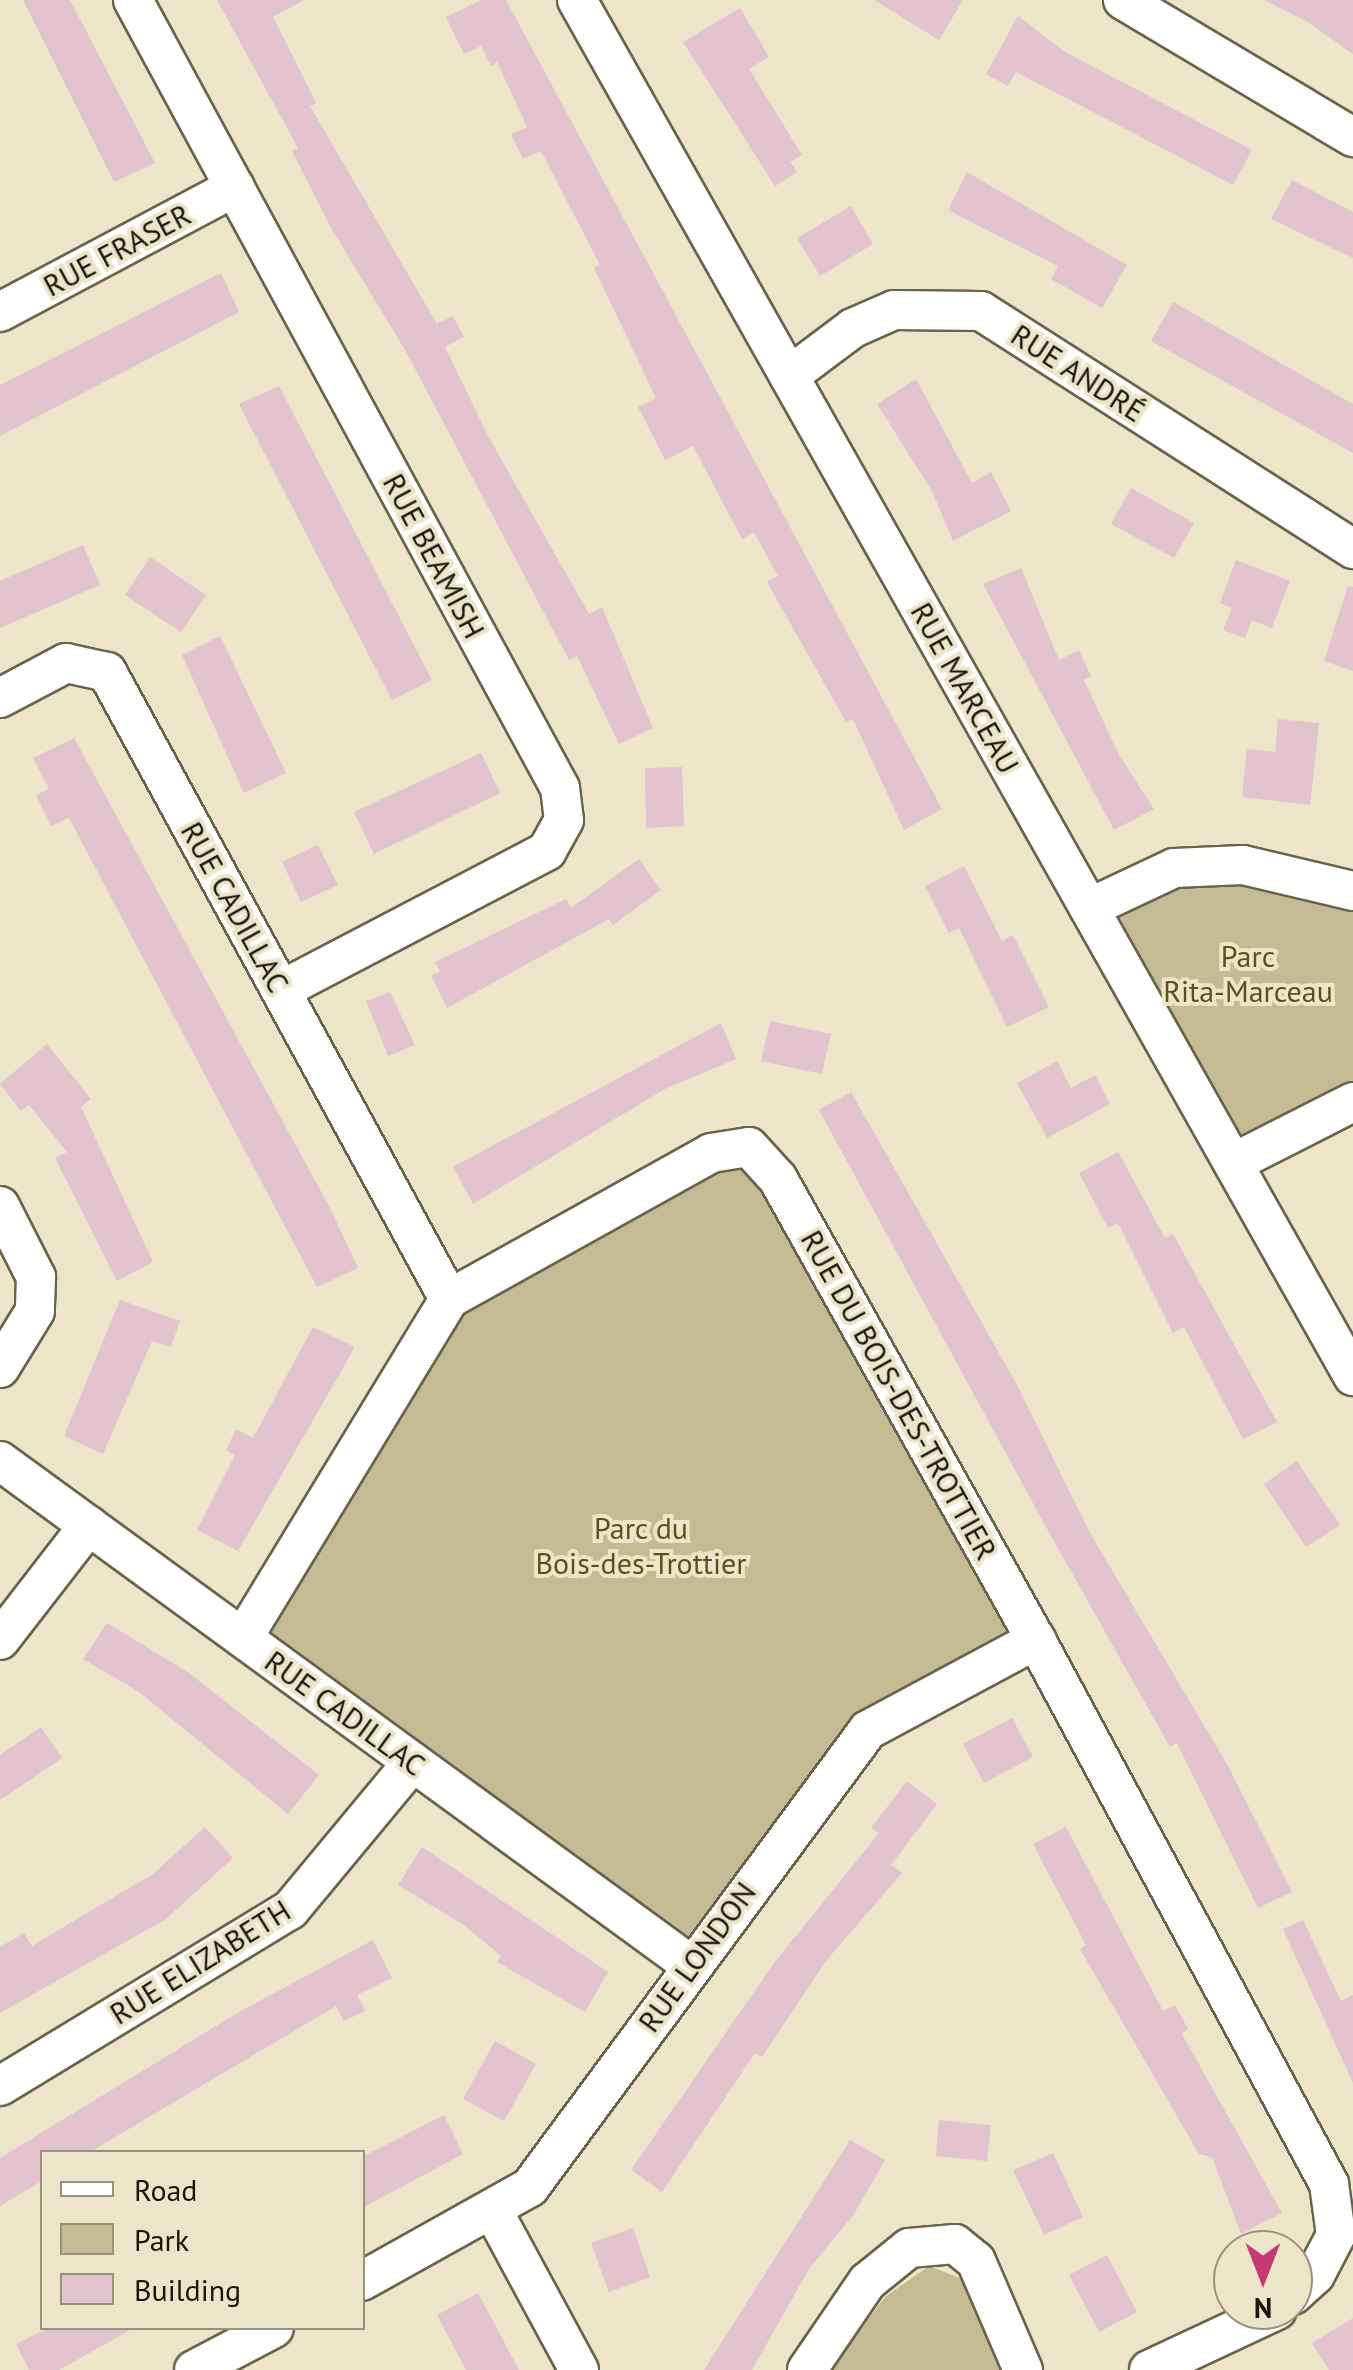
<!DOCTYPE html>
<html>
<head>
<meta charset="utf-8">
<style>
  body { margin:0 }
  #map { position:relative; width:1353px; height:2370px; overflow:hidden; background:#ece5c9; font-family:"PT Sans",sans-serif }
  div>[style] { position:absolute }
  .green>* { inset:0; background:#c4bb94 }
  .building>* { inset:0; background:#e2c3ce }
  .roads { filter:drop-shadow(2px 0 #69634b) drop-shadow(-2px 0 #69634b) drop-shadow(0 2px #69634b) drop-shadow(0 -2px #69634b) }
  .minor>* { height:38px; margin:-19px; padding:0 19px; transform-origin:19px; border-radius:19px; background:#fff }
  span { translate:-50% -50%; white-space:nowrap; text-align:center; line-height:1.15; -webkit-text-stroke:8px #ece5c9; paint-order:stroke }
  .street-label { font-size:30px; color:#17150b }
  .park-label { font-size:30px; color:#5c501a }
  .legend { position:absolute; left:40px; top:2150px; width:325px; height:180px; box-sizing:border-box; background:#ece5c9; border:2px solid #97927d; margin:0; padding:12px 18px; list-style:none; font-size:30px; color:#17150b }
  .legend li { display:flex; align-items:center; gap:20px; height:50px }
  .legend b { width:50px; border:2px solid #97927d }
  .north { position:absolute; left:1213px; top:2230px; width:100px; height:100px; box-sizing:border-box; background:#ece5c9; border:2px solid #97927d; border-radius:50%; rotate:180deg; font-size:28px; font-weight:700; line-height:40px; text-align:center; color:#17150b }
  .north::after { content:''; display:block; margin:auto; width:35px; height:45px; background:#c43a72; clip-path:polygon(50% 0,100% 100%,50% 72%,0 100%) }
</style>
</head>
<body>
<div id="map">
  <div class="green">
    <i style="clip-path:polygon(1174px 868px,1353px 891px,1353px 1102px,1233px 1163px,1089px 908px)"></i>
    <i style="clip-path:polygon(749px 1147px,1036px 1640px,868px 1730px,691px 1965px,243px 1638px,449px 1299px)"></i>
    <i style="clip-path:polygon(929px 2266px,967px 2281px,1007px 2370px,830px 2370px,885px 2297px)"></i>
  </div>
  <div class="building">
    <i style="clip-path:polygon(23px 0,70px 0,155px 163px,114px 182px)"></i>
    <i style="clip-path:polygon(217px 0,304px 0,273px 17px,316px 103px,310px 106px,437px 324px,453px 316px,464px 337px,445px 347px,488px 436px,589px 614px,602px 607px,653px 728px,619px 744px,577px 656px,569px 660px,405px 350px,330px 226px,292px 151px,298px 148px)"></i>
    <i style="clip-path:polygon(481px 0,506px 0,942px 809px,904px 830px,853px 719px,846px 722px,767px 582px,778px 576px,754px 532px,742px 539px,693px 446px,665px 460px,638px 407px,656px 398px,594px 268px,600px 265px,541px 151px,523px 159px,511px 134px,527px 127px,497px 62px,491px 66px,481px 46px,464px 54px,446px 17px)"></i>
    <i style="clip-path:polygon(874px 0,963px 0,939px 40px)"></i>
    <i style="clip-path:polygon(1264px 0,1353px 0,1353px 54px,1308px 22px)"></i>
    <i style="clip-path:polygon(740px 8px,769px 57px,749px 69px,802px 155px,790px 162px,797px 172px,775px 186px,683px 42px)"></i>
    <i style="clip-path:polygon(1018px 16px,1065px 52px,1252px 150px,1233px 185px,1016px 72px,1008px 86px,986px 74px)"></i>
    <i style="clip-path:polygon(967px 172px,1127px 265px,1102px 308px,1051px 279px,1058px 266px,948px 210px)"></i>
    <i style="clip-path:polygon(1292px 180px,1353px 212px,1353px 258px,1271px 219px)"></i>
    <i style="clip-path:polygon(851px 206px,873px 244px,820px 276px,797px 238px)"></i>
    <i style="clip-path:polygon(221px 273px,239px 312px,0 436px,0 385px)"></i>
    <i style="clip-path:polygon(1173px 302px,1353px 404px,1353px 453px,1151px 341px)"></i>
    <i style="clip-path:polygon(916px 379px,972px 483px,991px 472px,1011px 511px,953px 541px,932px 491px,877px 404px)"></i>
    <i style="clip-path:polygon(279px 386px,432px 680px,392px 700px,239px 404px)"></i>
    <i style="clip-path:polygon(1131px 488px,1194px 523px,1174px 558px,1111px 524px)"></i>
    <i style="clip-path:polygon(83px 545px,100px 585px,0 628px,0 581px)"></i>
    <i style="clip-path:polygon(150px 557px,206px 595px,181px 632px,125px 595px)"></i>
    <i style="clip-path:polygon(1236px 560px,1290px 581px,1272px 628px,1252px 620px,1245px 638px,1223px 630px,1232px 608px,1220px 603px)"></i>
    <i style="clip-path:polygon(1021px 568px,1059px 660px,1079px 650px,1091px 676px,1084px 680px,1119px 755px,1154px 809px,1114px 830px,983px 584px)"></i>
    <i style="clip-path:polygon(1348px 586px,1353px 587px,1353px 671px,1324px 661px)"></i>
    <i style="clip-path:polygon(220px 636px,286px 773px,244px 793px,182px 655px)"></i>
    <i style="clip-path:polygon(1278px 719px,1319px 723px,1310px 805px,1242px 797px,1247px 749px,1275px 752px)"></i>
    <i style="clip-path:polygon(74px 738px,330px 1208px,358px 1268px,317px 1287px,69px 818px,51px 826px,36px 795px,49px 789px,33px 758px)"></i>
    <i style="clip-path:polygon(481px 753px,500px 793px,374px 854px,354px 812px)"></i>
    <i style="clip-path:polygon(682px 767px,684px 826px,646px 828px,645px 768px)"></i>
    <i style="clip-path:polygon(318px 845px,338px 885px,301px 902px,282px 862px)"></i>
    <i style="clip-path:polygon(639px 859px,661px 890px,613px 925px,609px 919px,447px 1008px,431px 975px,440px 972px,435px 962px,566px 899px,571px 908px)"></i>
    <i style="clip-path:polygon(964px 866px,1002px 941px,1013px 935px,1049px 1007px,1007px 1027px,959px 928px,949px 933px,925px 886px)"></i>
    <i style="clip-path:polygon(390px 992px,415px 1045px,388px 1056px,366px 1001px)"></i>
    <i style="clip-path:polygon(770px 1021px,831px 1034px,822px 1074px,761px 1061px)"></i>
    <i style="clip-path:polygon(721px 1023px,736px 1059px,665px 1089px,473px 1204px,453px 1167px)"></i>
    <i style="clip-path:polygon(47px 1044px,91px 1099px,81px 1107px,153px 1262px,117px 1281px,55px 1158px,67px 1152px,29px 1105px,21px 1111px,0 1084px)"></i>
    <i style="clip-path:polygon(1057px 1061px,1071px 1088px,1095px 1075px,1110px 1104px,1047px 1138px,1017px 1083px)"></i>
    <i style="clip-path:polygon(851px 1092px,1016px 1383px,1090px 1533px,1228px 1766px,1292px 1892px,1258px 1908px,1177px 1743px,1170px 1747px,1046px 1527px,819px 1110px)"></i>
    <i style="clip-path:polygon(1118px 1152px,1165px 1238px,1173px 1234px,1277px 1422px,1243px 1439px,1184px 1327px,1173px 1333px,1118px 1223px,1108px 1228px,1079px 1173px)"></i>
    <i style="clip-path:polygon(120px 1300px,180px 1321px,171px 1347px,152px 1341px,103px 1454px,64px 1436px)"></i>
    <i style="clip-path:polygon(313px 1327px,355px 1347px,238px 1551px,197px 1530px,235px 1455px,226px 1450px,236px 1429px,253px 1438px)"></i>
    <i style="clip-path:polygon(1297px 1461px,1340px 1525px,1306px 1547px,1264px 1484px)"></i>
    <i style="clip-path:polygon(107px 1623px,189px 1673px,319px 1775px,288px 1814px,139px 1692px,83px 1659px)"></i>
    <i style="clip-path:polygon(1012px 1718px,1033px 1757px,984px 1783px,963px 1744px)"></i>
    <i style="clip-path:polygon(41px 1727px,62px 1758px,0 1800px,0 1755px)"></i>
    <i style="clip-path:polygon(907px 1781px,937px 1804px,891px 1865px,902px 1873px,825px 1962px,762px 2057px,755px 2053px,662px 2192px,631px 2170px,774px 1963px,879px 1833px,871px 1828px)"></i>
    <i style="clip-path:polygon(205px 1827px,233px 1858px,166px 1919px,0 2013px,0 1947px,24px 1933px,32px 1946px,87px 1913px,153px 1874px)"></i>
    <i style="clip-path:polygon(1066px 1827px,1163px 2011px,1175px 2005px,1188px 2029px,1182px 2034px,1282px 2213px,1241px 2234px,1212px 2157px,1199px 2154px,1080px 1949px,1086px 1945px,1033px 1844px)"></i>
    <i style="clip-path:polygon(422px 1847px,608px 1972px,585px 2012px,497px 1962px,501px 1956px,464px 1925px,398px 1885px)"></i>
    <i style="clip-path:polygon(1303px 1920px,1341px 2001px,1353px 1995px,1353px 2083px,1283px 1929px)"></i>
    <i style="clip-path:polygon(373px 1940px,392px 1978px,357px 1995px,365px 2011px,344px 2021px,336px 2006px,90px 2152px,42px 2152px,42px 2181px,0 2206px,0 2158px,239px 2012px)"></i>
    <i style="clip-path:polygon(495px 2041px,536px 2064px,504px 2121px,463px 2099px)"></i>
    <i style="clip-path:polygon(444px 2115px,463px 2154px,362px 2208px,362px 2157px)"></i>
    <i style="clip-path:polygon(939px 2120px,991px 2125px,987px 2161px,936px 2156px)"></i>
    <i style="clip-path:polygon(850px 2140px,885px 2160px,854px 2214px,809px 2269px,752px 2370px,704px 2370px)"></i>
    <i style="clip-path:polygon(1053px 2153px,1083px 2217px,1044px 2235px,1013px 2170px)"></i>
    <i style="clip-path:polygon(633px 2228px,650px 2277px,609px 2292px,591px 2243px)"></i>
    <i style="clip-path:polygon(1107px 2255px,1137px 2312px,1099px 2332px,1069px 2275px)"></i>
    <i style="clip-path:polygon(478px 2293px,519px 2370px,466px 2370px,437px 2315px)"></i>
    <i style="clip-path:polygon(1353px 2318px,1353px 2370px,1329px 2370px,1312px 2343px)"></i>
    <i style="clip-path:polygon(48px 2328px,134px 2328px,59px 2370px,29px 2370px,16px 2344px)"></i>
  </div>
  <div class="roads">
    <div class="minor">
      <i style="left:133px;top:0;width:896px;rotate:61.55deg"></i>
      <i style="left:560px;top:788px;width:32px;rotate:83deg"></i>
      <i style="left:564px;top:820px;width:35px;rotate:119deg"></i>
      <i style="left:547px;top:851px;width:300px;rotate:152.4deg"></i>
      <i style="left:577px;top:0;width:1580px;rotate:60.58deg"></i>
      <i style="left:1123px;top:0;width:268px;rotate:30.8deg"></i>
      <i style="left:0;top:312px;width:266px;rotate:-28deg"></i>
      <i style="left:789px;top:376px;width:80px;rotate:-36.9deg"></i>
      <i style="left:853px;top:328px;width:45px;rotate:-23.7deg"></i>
      <i style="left:894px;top:310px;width:87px;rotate:0.7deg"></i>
      <i style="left:981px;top:311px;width:442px;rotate:32.6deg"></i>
      <i style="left:0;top:698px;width:75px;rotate:-27.9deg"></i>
      <i style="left:66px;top:663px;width:42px;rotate:12.4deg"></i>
      <i style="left:107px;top:672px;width:714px;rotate:61.39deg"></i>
      <i style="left:1089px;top:908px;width:94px;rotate:-25.2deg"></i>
      <i style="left:1174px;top:868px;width:69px;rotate:-2.5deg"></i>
      <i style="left:1243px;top:865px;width:113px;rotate:13.3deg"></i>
      <i style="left:1233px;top:1163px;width:135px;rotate:-26.9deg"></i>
      <i style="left:0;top:1206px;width:80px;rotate:63.1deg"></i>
      <i style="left:36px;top:1277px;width:34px;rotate:92deg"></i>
      <i style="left:35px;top:1311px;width:67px;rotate:121.6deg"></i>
      <i style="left:0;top:1461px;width:855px;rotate:36.11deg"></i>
      <i style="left:243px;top:1638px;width:397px;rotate:-58.7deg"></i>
      <i style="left:449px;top:1299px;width:300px;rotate:-29.1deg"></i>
      <i style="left:711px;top:1153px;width:38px;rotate:-9deg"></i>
      <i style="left:749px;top:1147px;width:43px;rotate:47.8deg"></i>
      <i style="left:778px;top:1179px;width:528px;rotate:60.77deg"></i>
      <i style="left:1036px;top:1640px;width:618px;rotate:61.69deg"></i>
      <i style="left:1329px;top:2184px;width:51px;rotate:82.2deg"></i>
      <i style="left:1336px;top:2235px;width:45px;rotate:117.7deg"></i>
      <i style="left:1315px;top:2275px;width:30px;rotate:138deg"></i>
      <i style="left:0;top:1640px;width:145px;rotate:-52.3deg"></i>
      <i style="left:0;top:2086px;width:339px;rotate:-31.3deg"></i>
      <i style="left:290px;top:1910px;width:192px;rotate:-50.3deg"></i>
      <i style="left:493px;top:2211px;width:181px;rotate:61.6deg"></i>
      <i style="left:362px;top:2281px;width:193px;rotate:-29.2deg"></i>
      <i style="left:530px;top:2187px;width:568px;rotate:-53.51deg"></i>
      <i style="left:868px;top:1730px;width:191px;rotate:-28.2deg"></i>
      <i style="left:194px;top:2370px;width:90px;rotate:-27.7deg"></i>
      <i style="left:807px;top:2370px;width:107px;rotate:-55.7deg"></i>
      <i style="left:867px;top:2282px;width:54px;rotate:-39deg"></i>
      <i style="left:909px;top:2248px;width:46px;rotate:-5deg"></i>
      <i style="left:955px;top:2244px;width:27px;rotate:39deg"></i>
      <i style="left:976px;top:2261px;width:119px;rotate:66.7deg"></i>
      <i style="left:1149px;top:2370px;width:141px;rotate:-25.1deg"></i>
    </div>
  </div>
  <div class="street-label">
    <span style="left:117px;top:250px;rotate:-28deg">RUE FRASER</span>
    <span style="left:1078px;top:373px;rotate:33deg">RUE ANDRÉ</span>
    <span style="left:434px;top:556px;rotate:62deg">RUE BEAMISH</span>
    <span style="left:965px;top:688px;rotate:61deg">RUE MARCEAU</span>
    <span style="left:235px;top:907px;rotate:61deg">RUE CADILLAC</span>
    <span style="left:899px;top:1395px;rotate:61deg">RUE DU BOIS-DES-TROTTIER</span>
    <span style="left:345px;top:1713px;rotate:36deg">RUE CADILLAC</span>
    <span style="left:697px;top:1957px;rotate:-54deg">RUE LONDON</span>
    <span style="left:200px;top:1962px;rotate:-32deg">RUE ELIZABETH</span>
  </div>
  <div class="park-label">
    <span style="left:1248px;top:973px">Parc<br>Rita-Marceau</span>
    <span style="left:641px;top:1545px">Parc du<br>Bois-des-Trottier</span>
  </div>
  <ul class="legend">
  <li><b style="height:12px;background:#fff"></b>Road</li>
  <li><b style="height:28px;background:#c4bb94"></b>Park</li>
  <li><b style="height:28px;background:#e2c3ce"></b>Building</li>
  </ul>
  <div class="north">N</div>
</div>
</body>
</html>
